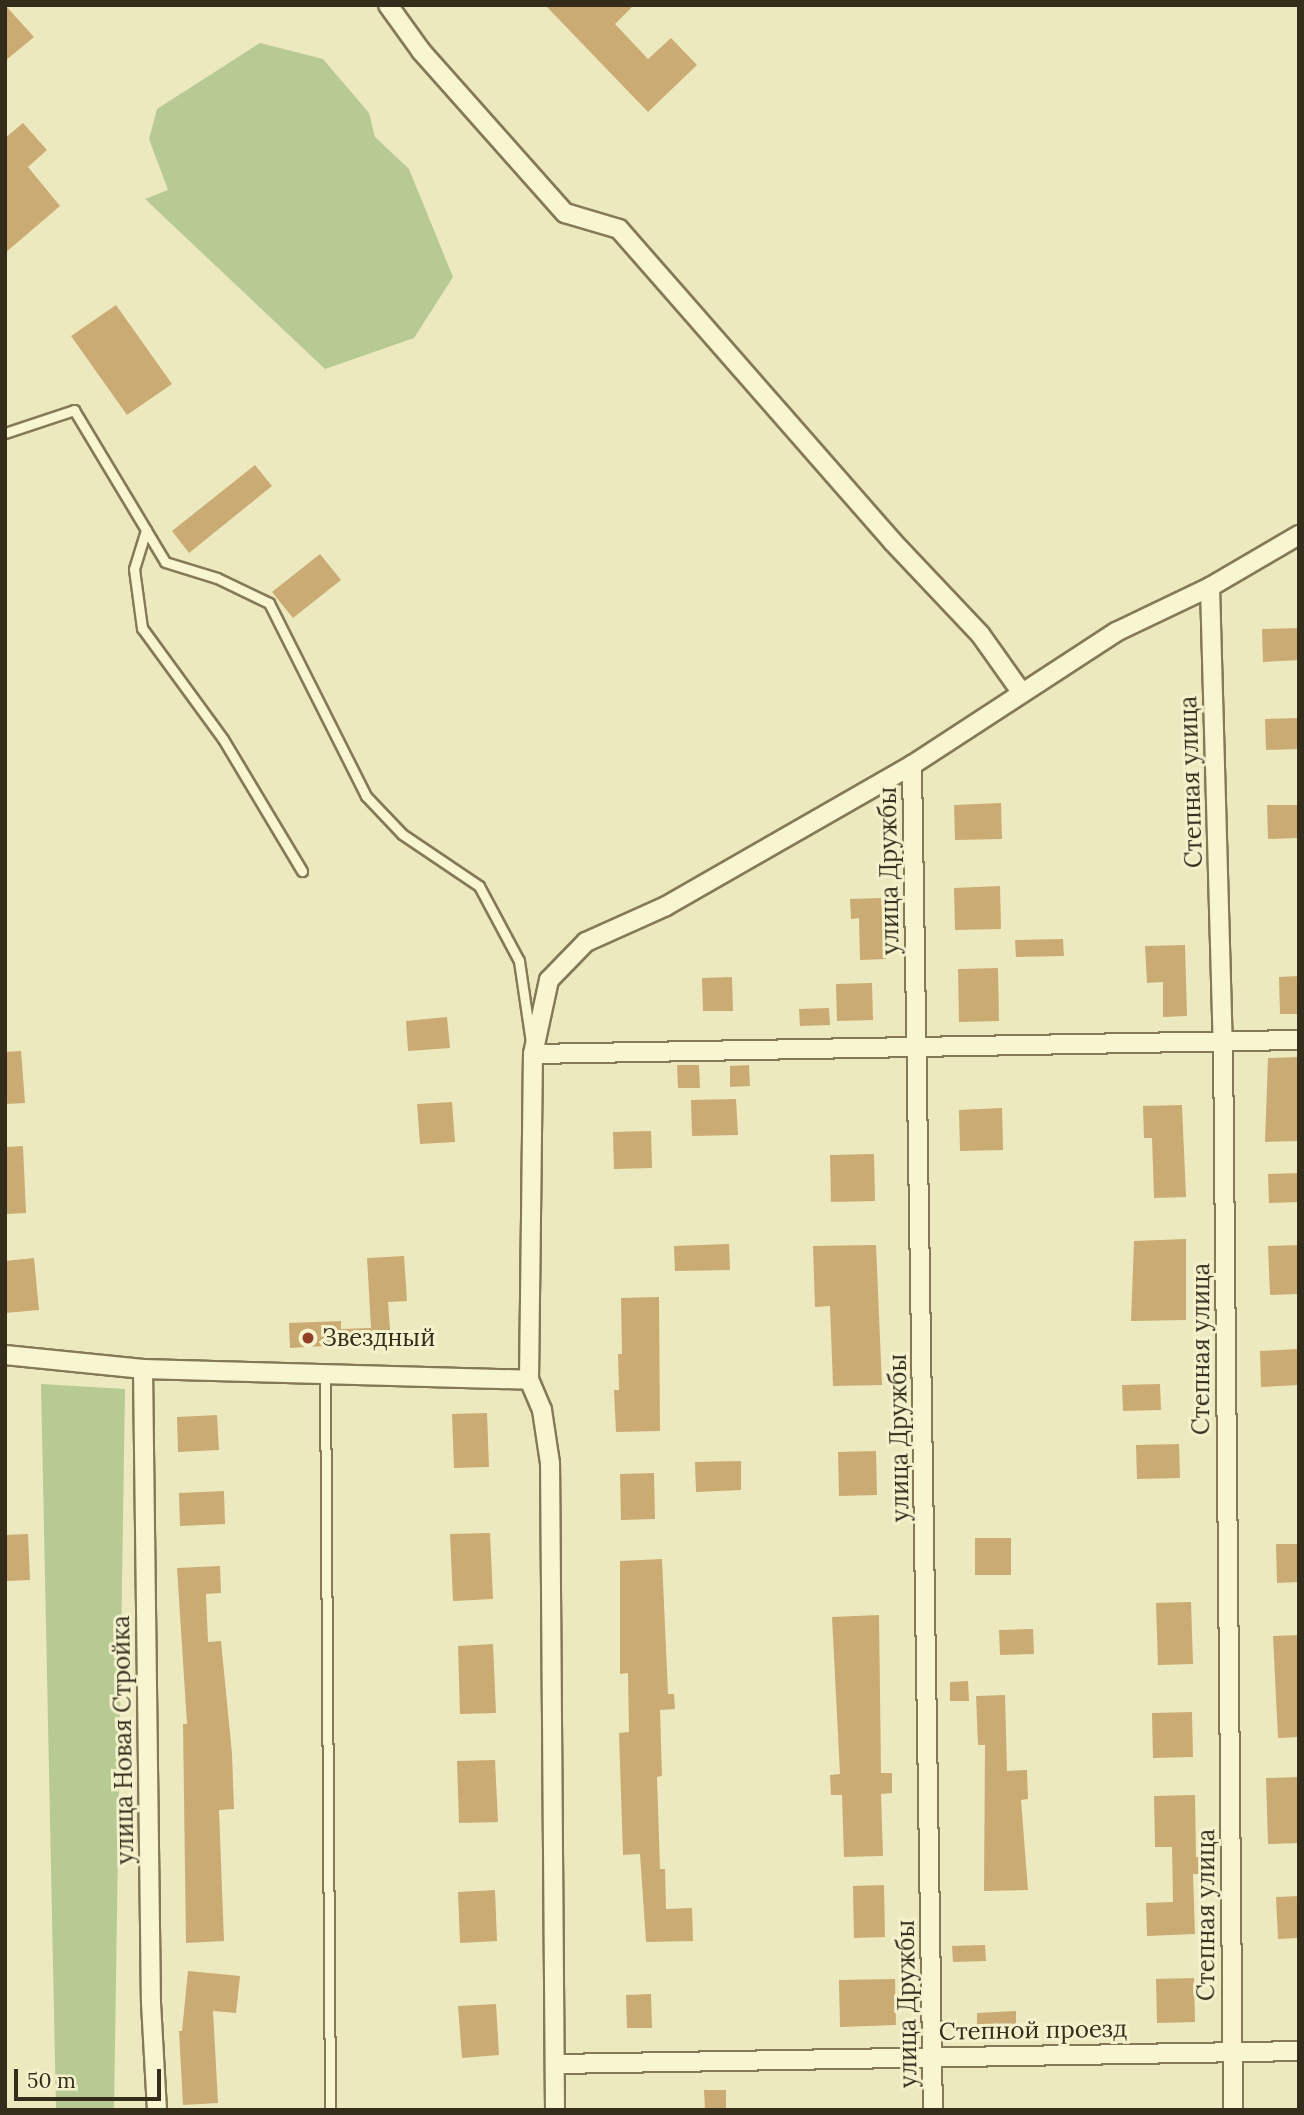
<!DOCTYPE html>
<html>
<head>
<meta charset="utf-8">
<style>
  body { margin:0 }
  #map { position:relative; width:1304px; height:2115px; overflow:hidden; background:#ede9be; font-family:Lora,serif }
  div>[style] { position:absolute }
  .green>* { inset:0; background:#b7ca93 }
  .building>* { inset:0; background:#cbab74 }
  .roads { filter:drop-shadow(2px 0 #857957) drop-shadow(-2px 0 #857957) drop-shadow(0 2px #857957) drop-shadow(0 -2px #857957) }
  .service>* { height:9px; margin:-4.5px; padding:0 4.5px; transform-origin:4.5px; border-radius:4.5px; background:#f8f5d1 }
  .minor>* { height:18px; margin:-9px; padding:0 9px; transform-origin:9px; border-radius:9px; background:#f8f5d1 }
  .dots>* { width:19px; height:19px; translate:-50% -50%; box-sizing:border-box; border:4px solid #f4f2cd; border-radius:50% }
  span { translate:-50% -50%; white-space:nowrap; text-align:center; line-height:1.15; -webkit-text-stroke:6px #f4f2cd; paint-order:stroke }
  .street-label { font-size:24px; color:#342d1c }
  .poi-label { font-size:24px; color:#342d1c }
  .left { translate:0 -50%; text-align:left }
  .frame { position:absolute; inset:0; border:7px solid #342d1c; pointer-events:none }
  .scale { position:absolute; left:14px; top:2069px; width:147px; height:32px; box-sizing:border-box; border:4px solid #342d1c; border-top:0; padding-left:9px; font-size:21px; line-height:24px; white-space:nowrap; color:#342d1c; -webkit-text-stroke:5px #f4f2cd; paint-order:stroke }
</style>
</head>
<body>
<div id="map">
  <div class="green">
    <i style="clip-path:polygon(260px 43px,323px 59px,369px 113px,375px 137px,409px 169px,453px 277px,414px 338px,325px 369px,145px 199px,168px 190px,149px 139px,157px 109px)"></i>
    <i style="clip-path:polygon(41px 1384px,125px 1389px,114px 2110px,56px 2110px)"></i>
  </div>
  <div class="building">
    <i style="clip-path:polygon(5px 5px,34px 37px,5px 61px)"></i>
    <i style="clip-path:polygon(545px 5px,634px 5px,615px 24px,648px 59px,671px 38px,697px 65px,648px 112px)"></i>
    <i style="clip-path:polygon(23px 123px,47px 150px,28px 167px,60px 206px,5px 253px,5px 138px)"></i>
    <i style="clip-path:polygon(116px 305px,172px 384px,127px 415px,71px 336px)"></i>
    <i style="clip-path:polygon(255px 465px,272px 486px,189px 553px,172px 531px)"></i>
    <i style="clip-path:polygon(320px 554px,341px 580px,293px 618px,272px 592px)"></i>
    <i style="clip-path:polygon(1299px 628px,1299px 660px,1263px 662px,1262px 629px)"></i>
    <i style="clip-path:polygon(1299px 718px,1299px 749px,1266px 750px,1265px 719px)"></i>
    <i style="clip-path:polygon(1001px 803px,1002px 839px,955px 840px,954px 805px)"></i>
    <i style="clip-path:polygon(1267px 805px,1299px 805px,1299px 838px,1268px 839px)"></i>
    <i style="clip-path:polygon(1000px 886px,1001px 929px,955px 930px,954px 888px)"></i>
    <i style="clip-path:polygon(881px 898px,886px 959px,860px 960px,859px 918px,851px 919px,850px 899px)"></i>
    <i style="clip-path:polygon(1063px 939px,1064px 956px,1016px 957px,1015px 940px)"></i>
    <i style="clip-path:polygon(1185px 945px,1187px 1016px,1163px 1017px,1163px 982px,1147px 983px,1145px 946px)"></i>
    <i style="clip-path:polygon(998px 968px,999px 1021px,959px 1022px,958px 969px)"></i>
    <i style="clip-path:polygon(1299px 976px,1299px 1014px,1280px 1014px,1279px 977px)"></i>
    <i style="clip-path:polygon(732px 977px,733px 1011px,703px 1011px,702px 978px)"></i>
    <i style="clip-path:polygon(872px 983px,873px 1020px,837px 1021px,836px 984px)"></i>
    <i style="clip-path:polygon(829px 1008px,830px 1025px,800px 1026px,799px 1009px)"></i>
    <i style="clip-path:polygon(447px 1017px,450px 1048px,408px 1051px,406px 1021px)"></i>
    <i style="clip-path:polygon(21px 1051px,25px 1103px,5px 1104px,5px 1052px)"></i>
    <i style="clip-path:polygon(1299px 1057px,1299px 1141px,1265px 1142px,1268px 1058px)"></i>
    <i style="clip-path:polygon(677px 1065px,699px 1065px,700px 1088px,678px 1088px)"></i>
    <i style="clip-path:polygon(749px 1065px,750px 1086px,730px 1087px,730px 1066px)"></i>
    <i style="clip-path:polygon(736px 1099px,738px 1135px,692px 1136px,691px 1100px)"></i>
    <i style="clip-path:polygon(452px 1102px,455px 1142px,420px 1144px,417px 1104px)"></i>
    <i style="clip-path:polygon(1182px 1105px,1186px 1197px,1154px 1198px,1152px 1138px,1144px 1138px,1143px 1106px)"></i>
    <i style="clip-path:polygon(1002px 1108px,1003px 1150px,960px 1151px,959px 1110px)"></i>
    <i style="clip-path:polygon(651px 1131px,652px 1168px,614px 1169px,613px 1132px)"></i>
    <i style="clip-path:polygon(23px 1146px,26px 1213px,5px 1214px,5px 1147px)"></i>
    <i style="clip-path:polygon(874px 1154px,875px 1201px,831px 1202px,830px 1155px)"></i>
    <i style="clip-path:polygon(1299px 1173px,1299px 1202px,1269px 1203px,1268px 1174px)"></i>
    <i style="clip-path:polygon(1186px 1239px,1186px 1320px,1131px 1321px,1134px 1241px)"></i>
    <i style="clip-path:polygon(729px 1244px,730px 1270px,675px 1271px,674px 1246px)"></i>
    <i style="clip-path:polygon(876px 1245px,882px 1385px,833px 1386px,830px 1306px,815px 1307px,813px 1246px)"></i>
    <i style="clip-path:polygon(1299px 1245px,1299px 1294px,1270px 1295px,1268px 1246px)"></i>
    <i style="clip-path:polygon(404px 1256px,407px 1301px,388px 1302px,391px 1342px,290px 1348px,289px 1323px,341px 1321px,341px 1329px,371px 1328px,367px 1258px)"></i>
    <i style="clip-path:polygon(34px 1258px,39px 1310px,5px 1313px,5px 1261px)"></i>
    <i style="clip-path:polygon(659px 1297px,660px 1431px,616px 1432px,614px 1390px,619px 1390px,618px 1354px,622px 1354px,621px 1298px)"></i>
    <i style="clip-path:polygon(1299px 1349px,1299px 1385px,1261px 1387px,1260px 1351px)"></i>
    <i style="clip-path:polygon(1160px 1384px,1161px 1410px,1123px 1411px,1122px 1385px)"></i>
    <i style="clip-path:polygon(487px 1413px,489px 1467px,454px 1468px,452px 1414px)"></i>
    <i style="clip-path:polygon(217px 1415px,219px 1450px,178px 1452px,177px 1417px)"></i>
    <i style="clip-path:polygon(1179px 1444px,1180px 1478px,1137px 1479px,1136px 1445px)"></i>
    <i style="clip-path:polygon(876px 1451px,877px 1495px,839px 1496px,838px 1452px)"></i>
    <i style="clip-path:polygon(741px 1461px,741px 1490px,696px 1492px,695px 1462px)"></i>
    <i style="clip-path:polygon(654px 1473px,655px 1519px,621px 1520px,620px 1474px)"></i>
    <i style="clip-path:polygon(224px 1491px,225px 1524px,180px 1526px,179px 1493px)"></i>
    <i style="clip-path:polygon(490px 1533px,493px 1599px,453px 1601px,450px 1534px)"></i>
    <i style="clip-path:polygon(28px 1534px,30px 1580px,7px 1581px,5px 1535px)"></i>
    <i style="clip-path:polygon(975px 1538px,1011px 1538px,1011px 1575px,975px 1575px)"></i>
    <i style="clip-path:polygon(1276px 1544px,1299px 1544px,1299px 1582px,1277px 1583px)"></i>
    <i style="clip-path:polygon(662px 1559px,668px 1694px,674px 1694px,675px 1709px,660px 1710px,662px 1776px,657px 1777px,660px 1869px,665px 1869px,666px 1909px,692px 1908px,693px 1941px,646px 1942px,640px 1854px,623px 1855px,619px 1733px,629px 1732px,628px 1673px,620px 1674px,620px 1561px)"></i>
    <i style="clip-path:polygon(220px 1566px,221px 1593px,206px 1594px,208px 1642px,221px 1641px,232px 1754px,234px 1809px,219px 1810px,224px 1941px,186px 1943px,183px 1724px,187px 1724px,177px 1568px)"></i>
    <i style="clip-path:polygon(1191px 1602px,1193px 1664px,1158px 1665px,1156px 1603px)"></i>
    <i style="clip-path:polygon(879px 1615px,881px 1773px,892px 1773px,892px 1793px,881px 1794px,883px 1856px,844px 1857px,842px 1795px,831px 1795px,830px 1775px,840px 1774px,832px 1617px)"></i>
    <i style="clip-path:polygon(1033px 1629px,1034px 1654px,1000px 1655px,999px 1630px)"></i>
    <i style="clip-path:polygon(1299px 1635px,1299px 1737px,1278px 1738px,1273px 1636px)"></i>
    <i style="clip-path:polygon(493px 1644px,496px 1713px,460px 1714px,458px 1646px)"></i>
    <i style="clip-path:polygon(968px 1681px,969px 1701px,950px 1701px,950px 1682px)"></i>
    <i style="clip-path:polygon(1005px 1695px,1007px 1771px,1027px 1770px,1028px 1799px,1021px 1800px,1028px 1890px,984px 1891px,985px 1745px,978px 1745px,976px 1696px)"></i>
    <i style="clip-path:polygon(1192px 1712px,1193px 1757px,1153px 1758px,1152px 1713px)"></i>
    <i style="clip-path:polygon(495px 1760px,498px 1822px,459px 1823px,457px 1761px)"></i>
    <i style="clip-path:polygon(1299px 1777px,1299px 1843px,1268px 1844px,1266px 1778px)"></i>
    <i style="clip-path:polygon(1195px 1795px,1196px 1857px,1207px 1857px,1207px 1874px,1193px 1874px,1195px 1934px,1147px 1936px,1146px 1903px,1173px 1902px,1172px 1847px,1155px 1847px,1154px 1796px)"></i>
    <i style="clip-path:polygon(884px 1885px,885px 1937px,854px 1938px,853px 1886px)"></i>
    <i style="clip-path:polygon(495px 1890px,497px 1941px,460px 1943px,458px 1892px)"></i>
    <i style="clip-path:polygon(1299px 1896px,1299px 1938px,1278px 1939px,1276px 1897px)"></i>
    <i style="clip-path:polygon(985px 1945px,986px 1961px,953px 1962px,952px 1946px)"></i>
    <i style="clip-path:polygon(188px 1971px,240px 1976px,236px 2013px,213px 2011px,218px 2103px,183px 2105px,179px 2031px,182px 2031px)"></i>
    <i style="clip-path:polygon(1194px 1978px,1195px 2022px,1157px 2023px,1156px 1979px)"></i>
    <i style="clip-path:polygon(895px 1979px,896px 2025px,840px 2027px,839px 1980px)"></i>
    <i style="clip-path:polygon(651px 1994px,652px 2028px,627px 2028px,626px 1995px)"></i>
    <i style="clip-path:polygon(496px 2004px,499px 2055px,462px 2058px,458px 2006px)"></i>
    <i style="clip-path:polygon(1016px 2011px,1016px 2032px,977px 2033px,977px 2013px)"></i>
    <i style="clip-path:polygon(704px 2090px,726px 2090px,726px 2110px,705px 2110px)"></i>
  </div>
  <div class="roads">
    <div class="service">
      <i style="left:5px;top:433px;width:73px;rotate:-18.4deg"></i>
      <i style="left:74px;top:410px;width:140px;rotate:59deg"></i>
      <i style="left:146px;top:530px;width:41px;rotate:107.1deg"></i>
      <i style="left:134px;top:569px;width:60px;rotate:82.3deg"></i>
      <i style="left:142px;top:628px;width:137px;rotate:53.9deg"></i>
      <i style="left:223px;top:739px;width:154px;rotate:59.1deg"></i>
      <i style="left:146px;top:530px;width:37px;rotate:59deg"></i>
      <i style="left:165px;top:562px;width:54px;rotate:17.1deg"></i>
      <i style="left:217px;top:578px;width:58px;rotate:25.7deg"></i>
      <i style="left:269px;top:603px;width:216px;rotate:63.3deg"></i>
      <i style="left:366px;top:796px;width:52px;rotate:46.5deg"></i>
      <i style="left:402px;top:834px;width:93px;rotate:34deg"></i>
      <i style="left:479px;top:886px;width:85px;rotate:61.9deg"></i>
      <i style="left:519px;top:961px;width:82px;rotate:81.6deg"></i>
      <i style="left:325px;top:1375px;width:735px;rotate:89.61deg"></i>
    </div>
    <div class="minor">
      <i style="left:388px;top:5px;width:57px;rotate:54.3deg"></i>
      <i style="left:421px;top:51px;width:217px;rotate:48.4deg"></i>
      <i style="left:565px;top:213px;width:56px;rotate:16.5deg"></i>
      <i style="left:619px;top:229px;width:415px;rotate:48.8deg"></i>
      <i style="left:892px;top:541px;width:128px;rotate:46.6deg"></i>
      <i style="left:980px;top:634px;width:72px;rotate:54.6deg"></i>
      <i style="left:1210px;top:587px;width:455px;rotate:88.4deg"></i>
      <i style="left:1223px;top:1042px;width:1068px;rotate:89.46deg"></i>
      <i style="left:912px;top:765px;width:1345px;rotate:89.11deg"></i>
      <i style="left:533px;top:1054px;width:766px;rotate:-1.05deg"></i>
      <i style="left:5px;top:1355px;width:139px;rotate:5.8deg"></i>
      <i style="left:143px;top:1369px;width:386px;rotate:1.6deg"></i>
      <i style="left:143px;top:1369px;width:634px;rotate:89.28deg"></i>
      <i style="left:151px;top:2003px;width:107px;rotate:86.8deg"></i>
      <i style="left:557px;top:2064px;width:742px;rotate:-1deg"></i>
      <i style="left:555px;top:2110px;width:647px;rotate:-90.44deg"></i>
      <i style="left:550px;top:1463px;width:54px;rotate:-98.6deg"></i>
      <i style="left:542px;top:1410px;width:33px;rotate:-113deg"></i>
      <i style="left:529px;top:1380px;width:326px;rotate:-89.3deg"></i>
      <i style="left:533px;top:1054px;width:76px;rotate:-77.8deg"></i>
      <i style="left:549px;top:980px;width:53px;rotate:-45.8deg"></i>
      <i style="left:586px;top:942px;width:88px;rotate:-24.2deg"></i>
      <i style="left:666px;top:906px;width:284px;rotate:-29.8deg"></i>
      <i style="left:912px;top:765px;width:244px;rotate:-33.1deg"></i>
      <i style="left:1116px;top:632px;width:104px;rotate:-25.6deg"></i>
      <i style="left:1210px;top:587px;width:103px;rotate:-30.3deg"></i>
    </div>
  </div>
  <div class="dots">
    <i style="left:308px;top:1338px;background:#933f28"></i>
  </div>
  <div class="street-label">
    <span style="left:1191px;top:782px;rotate:-92deg">Степная улица</span>
    <span style="left:889px;top:871px;rotate:-91deg">улица Дружбы</span>
    <span style="left:1201px;top:1349px;rotate:-90deg">Степная улица</span>
    <span style="left:899px;top:1438px;rotate:-91deg">улица Дружбы</span>
    <span style="left:123px;top:1740px;rotate:-91deg">улица Новая Стройка</span>
    <span style="left:1206px;top:1915px;rotate:-90deg">Степная улица</span>
    <span style="left:907px;top:2004px;rotate:-91deg">улица Дружбы</span>
    <span style="left:1033px;top:2030px;rotate:-1deg">Степной проезд</span>
  </div>
  <div class="poi-label">
    <span class="left" style="left:322px;top:1338px">Звездный</span>
  </div>
  <div class="frame"></div>
  <div class="scale">50 m</div>
</div>
</body>
</html>
